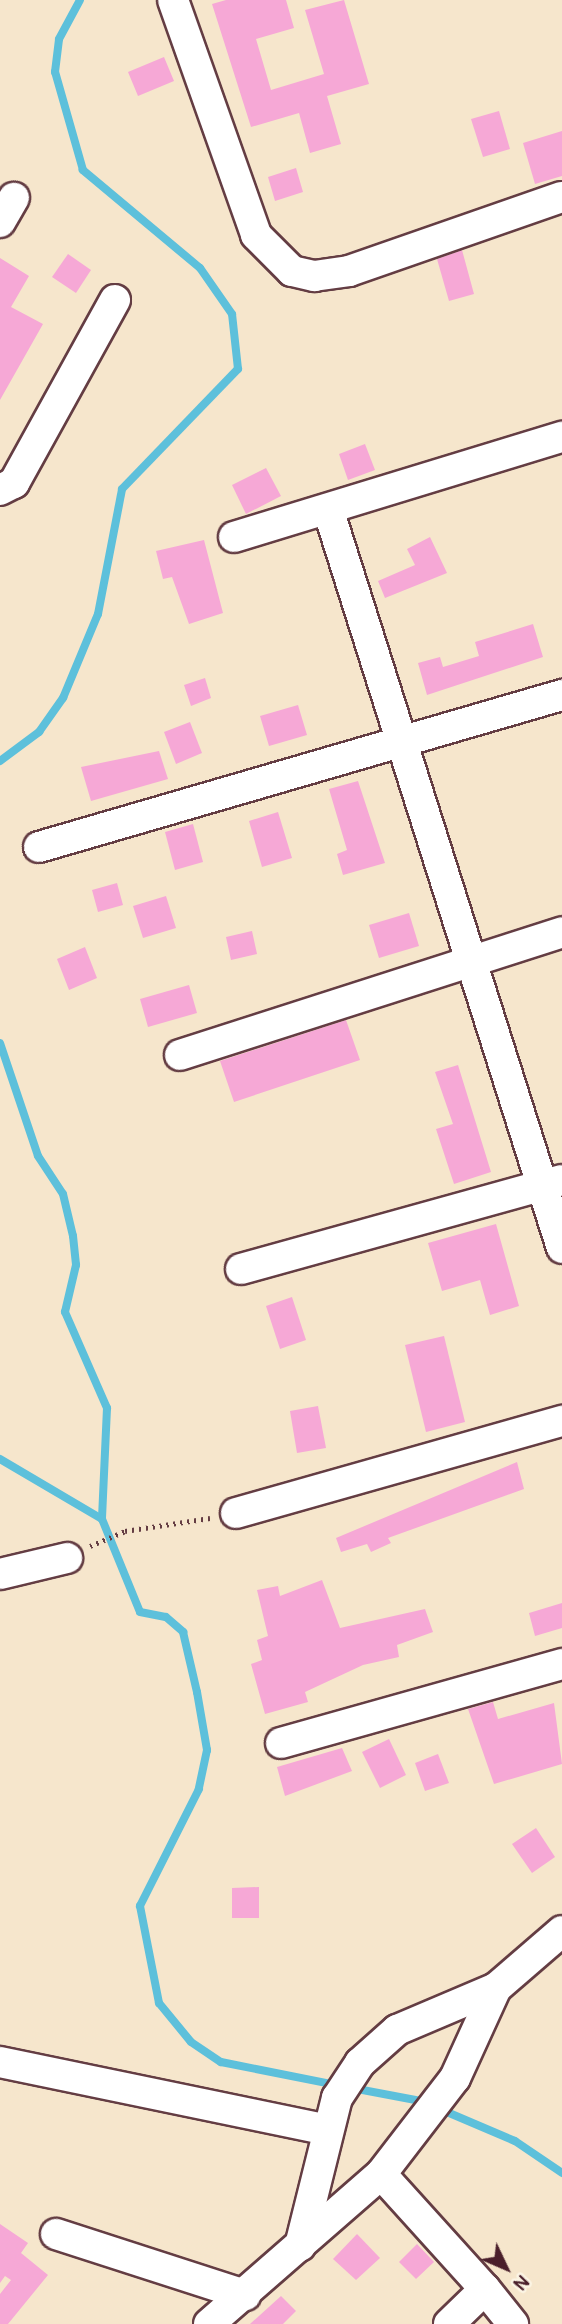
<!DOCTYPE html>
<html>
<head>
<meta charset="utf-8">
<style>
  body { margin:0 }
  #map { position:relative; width:562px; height:2324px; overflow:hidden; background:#f6e6cc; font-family:Pangolin,sans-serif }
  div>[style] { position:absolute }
  .stream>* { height:8px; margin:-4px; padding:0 4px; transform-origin:4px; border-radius:4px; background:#5dc0db }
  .building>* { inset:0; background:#f6a8d6 }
  .path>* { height:4.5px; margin-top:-2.25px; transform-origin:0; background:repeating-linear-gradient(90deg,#643d43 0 2px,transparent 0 7px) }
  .roads { filter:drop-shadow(2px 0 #643d43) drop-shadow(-2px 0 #643d43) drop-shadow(0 2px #643d43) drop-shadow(0 -2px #643d43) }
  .street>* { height:30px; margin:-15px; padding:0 15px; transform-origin:15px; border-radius:15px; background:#fff }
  span { translate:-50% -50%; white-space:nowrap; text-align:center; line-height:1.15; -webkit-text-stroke:6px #fcf5e5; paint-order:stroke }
  .north { position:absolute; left:471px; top:2233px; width:70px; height:70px; -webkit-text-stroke:5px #fcf5e5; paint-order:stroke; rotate:134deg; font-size:19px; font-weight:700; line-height:28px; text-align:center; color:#4a1f2b }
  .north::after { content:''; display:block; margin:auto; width:24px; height:32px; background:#4a1f2b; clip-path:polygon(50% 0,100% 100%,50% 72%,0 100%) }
</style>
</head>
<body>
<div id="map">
  <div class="stream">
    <i style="left:0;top:761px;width:49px;rotate:-36.6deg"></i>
    <i style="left:39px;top:732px;width:42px;rotate:-54.8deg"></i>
    <i style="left:63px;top:698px;width:91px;rotate:-67.4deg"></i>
    <i style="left:98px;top:614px;width:127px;rotate:-79.1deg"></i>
    <i style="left:122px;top:489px;width:167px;rotate:-46deg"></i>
    <i style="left:238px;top:369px;width:55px;rotate:-96.2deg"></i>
    <i style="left:232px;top:314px;width:56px;rotate:-124.8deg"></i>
    <i style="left:200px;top:268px;width:153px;rotate:-140.1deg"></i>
    <i style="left:83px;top:170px;width:102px;rotate:-105.9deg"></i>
    <i style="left:55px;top:72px;width:33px;rotate:-83deg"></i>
    <i style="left:59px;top:39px;width:44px;rotate:-61.7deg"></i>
    <i style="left:0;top:1043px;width:119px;rotate:71.4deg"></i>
    <i style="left:38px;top:1156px;width:45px;rotate:56.7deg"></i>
    <i style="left:63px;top:1194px;width:43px;rotate:76.6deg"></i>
    <i style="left:73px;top:1236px;width:29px;rotate:84deg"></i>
    <i style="left:76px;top:1265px;width:48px;rotate:103.2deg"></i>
    <i style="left:65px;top:1312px;width:105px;rotate:66.4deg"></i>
    <i style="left:107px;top:1408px;width:111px;rotate:92.6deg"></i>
    <i style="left:102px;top:1519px;width:100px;rotate:67.8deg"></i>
    <i style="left:140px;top:1612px;width:26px;rotate:11deg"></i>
    <i style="left:166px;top:1617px;width:23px;rotate:41deg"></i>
    <i style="left:183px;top:1632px;width:62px;rotate:76.9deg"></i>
    <i style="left:197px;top:1692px;width:59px;rotate:80.2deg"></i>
    <i style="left:207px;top:1750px;width:40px;rotate:102deg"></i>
    <i style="left:199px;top:1789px;width:131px;rotate:116.8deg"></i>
    <i style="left:140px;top:1906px;width:99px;rotate:78.9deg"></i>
    <i style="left:159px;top:2003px;width:50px;rotate:50.6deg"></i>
    <i style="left:191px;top:2042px;width:36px;rotate:34deg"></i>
    <i style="left:221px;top:2062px;width:117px;rotate:11.3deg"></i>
    <i style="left:0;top:1459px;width:118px;rotate:30.5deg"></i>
    <i style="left:352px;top:2088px;width:70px;rotate:10.7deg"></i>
    <i style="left:421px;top:2101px;width:102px;rotate:23.1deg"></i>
    <i style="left:515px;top:2141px;width:57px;rotate:34.2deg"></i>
  </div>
  <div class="building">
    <i style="clip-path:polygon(226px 0,286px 0,294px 28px,256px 39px,271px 90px,324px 74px,305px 10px,344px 0,369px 84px,327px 96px,341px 144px,310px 153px,299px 113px,251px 127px,212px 4px)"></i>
    <i style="clip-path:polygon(164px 57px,174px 81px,138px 96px,128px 72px)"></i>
    <i style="clip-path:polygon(499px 111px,510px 149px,483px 157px,471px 119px)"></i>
    <i style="clip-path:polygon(562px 131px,562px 176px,535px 184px,523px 143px)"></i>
    <i style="clip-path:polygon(296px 168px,303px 192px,275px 201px,268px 177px)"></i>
    <i style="clip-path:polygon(462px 250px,474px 294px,449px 301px,437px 259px)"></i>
    <i style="clip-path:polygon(68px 254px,91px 270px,76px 293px,52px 277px)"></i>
    <i style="clip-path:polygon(0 258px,29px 276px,11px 307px,43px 324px,0 400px)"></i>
    <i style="clip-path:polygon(365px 444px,375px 470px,348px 480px,339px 454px)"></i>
    <i style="clip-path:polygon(266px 468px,281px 496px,246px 514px,232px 485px)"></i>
    <i style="clip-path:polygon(430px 537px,447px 573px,385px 598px,378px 581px,415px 565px,407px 549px)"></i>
    <i style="clip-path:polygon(204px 540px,223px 613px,189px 624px,172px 577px,163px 579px,156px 551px)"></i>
    <i style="clip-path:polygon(533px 624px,543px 657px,427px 695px,418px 663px,440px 657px,443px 667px,479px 656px,475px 642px)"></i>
    <i style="clip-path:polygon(205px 678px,211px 698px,191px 706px,184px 685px)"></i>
    <i style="clip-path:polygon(298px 705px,307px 735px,269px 746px,260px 716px)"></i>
    <i style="clip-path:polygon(190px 722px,202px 753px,176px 764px,164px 732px)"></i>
    <i style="clip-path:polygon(159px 751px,168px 779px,91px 801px,81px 767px)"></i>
    <i style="clip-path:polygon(358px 781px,385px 863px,343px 875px,337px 854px,347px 850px,329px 789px)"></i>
    <i style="clip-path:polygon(278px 812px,292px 858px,262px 867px,249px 821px)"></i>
    <i style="clip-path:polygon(193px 824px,203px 862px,175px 870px,165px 832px)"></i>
    <i style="clip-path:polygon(117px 883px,123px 905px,98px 912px,92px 890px)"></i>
    <i style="clip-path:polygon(166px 896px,176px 928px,143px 938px,133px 906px)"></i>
    <i style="clip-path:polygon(409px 913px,419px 946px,379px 958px,369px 925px)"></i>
    <i style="clip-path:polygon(252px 931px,257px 954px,231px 960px,226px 937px)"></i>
    <i style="clip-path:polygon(85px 947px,97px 978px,69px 990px,57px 959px)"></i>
    <i style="clip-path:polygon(189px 985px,197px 1013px,148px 1027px,140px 999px)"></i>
    <i style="clip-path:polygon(346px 1020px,360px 1060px,234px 1102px,220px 1061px)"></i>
    <i style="clip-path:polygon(458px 1065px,491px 1172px,454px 1184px,436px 1129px,453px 1124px,435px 1072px)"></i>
    <i style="clip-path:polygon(496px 1224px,519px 1306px,490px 1315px,480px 1280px,442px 1291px,428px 1243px)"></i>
    <i style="clip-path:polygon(292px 1297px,306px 1340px,280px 1349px,266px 1306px)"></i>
    <i style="clip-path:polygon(444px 1336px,465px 1422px,426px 1432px,405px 1345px)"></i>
    <i style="clip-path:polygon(318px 1406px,326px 1448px,297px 1453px,290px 1411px)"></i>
    <i style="clip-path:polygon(517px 1462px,524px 1489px,388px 1538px,391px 1543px,371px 1552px,367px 1544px,341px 1552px,336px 1538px)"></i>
    <i style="clip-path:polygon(322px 1580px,340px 1628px,425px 1609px,433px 1632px,397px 1645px,399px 1657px,363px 1665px,305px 1692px,308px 1702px,265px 1714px,251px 1664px,262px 1660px,257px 1640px,268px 1636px,257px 1590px,278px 1586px,280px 1596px)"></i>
    <i style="clip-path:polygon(562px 1603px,562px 1628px,535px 1636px,529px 1613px)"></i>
    <i style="clip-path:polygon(493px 1702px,498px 1719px,554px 1703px,562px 1764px,494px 1784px,468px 1709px)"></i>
    <i style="clip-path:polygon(389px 1739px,406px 1775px,380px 1788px,362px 1752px)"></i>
    <i style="clip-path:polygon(342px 1748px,352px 1771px,285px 1796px,277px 1767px)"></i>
    <i style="clip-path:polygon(438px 1754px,449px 1783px,425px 1791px,415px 1763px)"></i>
    <i style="clip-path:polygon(536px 1828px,555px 1857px,532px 1873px,512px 1844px)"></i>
    <i style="clip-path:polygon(259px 1887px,259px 1918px,232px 1918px,232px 1888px)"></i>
    <i style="clip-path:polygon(0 2224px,28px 2243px,21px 2253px,48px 2275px,8px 2324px,0 2324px,0 2294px,11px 2280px,5px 2276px,0 2283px)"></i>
    <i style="clip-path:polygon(357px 2234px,380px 2258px,356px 2280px,333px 2259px)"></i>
    <i style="clip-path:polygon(417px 2244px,434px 2262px,416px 2279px,399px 2262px)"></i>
    <i style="clip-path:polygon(281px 2296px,296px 2311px,283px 2324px,250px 2324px)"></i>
  </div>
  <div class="path">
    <i style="left:90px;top:1546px;width:38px;rotate:-23deg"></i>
    <i style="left:125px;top:1531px;width:86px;rotate:-8.7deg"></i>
  </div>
  <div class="roads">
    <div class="street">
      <i style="left:173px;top:0;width:249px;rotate:70.5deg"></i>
      <i style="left:256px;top:235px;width:51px;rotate:45deg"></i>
      <i style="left:292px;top:271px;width:23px;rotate:13deg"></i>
      <i style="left:314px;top:276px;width:35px;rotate:-8deg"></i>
      <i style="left:349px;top:271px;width:225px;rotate:-19.2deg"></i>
      <i style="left:0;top:222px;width:28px;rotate:-60deg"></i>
      <i style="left:0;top:490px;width:16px;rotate:-27deg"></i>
      <i style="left:14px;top:483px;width:209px;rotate:-61.1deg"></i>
      <i style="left:328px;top:509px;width:775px;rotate:72.43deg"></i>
      <i style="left:234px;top:537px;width:343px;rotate:-17deg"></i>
      <i style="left:39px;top:847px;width:545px;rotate:-16.21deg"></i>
      <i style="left:180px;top:1055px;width:401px;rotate:-17.8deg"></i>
      <i style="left:241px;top:1269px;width:332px;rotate:-15.5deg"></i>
      <i style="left:236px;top:1513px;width:339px;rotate:-15.8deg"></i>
      <i style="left:0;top:1574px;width:69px;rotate:-13.4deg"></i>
      <i style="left:281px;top:1743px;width:292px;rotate:-15.7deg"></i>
      <i style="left:0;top:2062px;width:335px;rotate:11.7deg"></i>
      <i style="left:381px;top:2174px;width:155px;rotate:47.9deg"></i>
      <i style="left:56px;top:2234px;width:199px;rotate:17.9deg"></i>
      <i style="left:300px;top:2246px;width:153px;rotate:-76deg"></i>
      <i style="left:337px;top:2098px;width:42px;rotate:-56.7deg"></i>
      <i style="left:360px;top:2063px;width:50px;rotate:-41.7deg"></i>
      <i style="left:397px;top:2030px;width:108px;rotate:-23deg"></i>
      <i style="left:209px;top:2324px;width:228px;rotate:-41.1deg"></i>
      <i style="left:381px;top:2174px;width:121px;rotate:-52.4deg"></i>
      <i style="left:455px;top:2078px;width:99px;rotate:-65.5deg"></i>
      <i style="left:496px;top:1988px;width:87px;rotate:-40.8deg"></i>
      <i style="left:449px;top:2324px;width:50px;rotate:-44.2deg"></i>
      <i style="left:485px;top:2289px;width:45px;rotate:51.3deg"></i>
    </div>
  </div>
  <div class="north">N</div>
</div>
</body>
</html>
